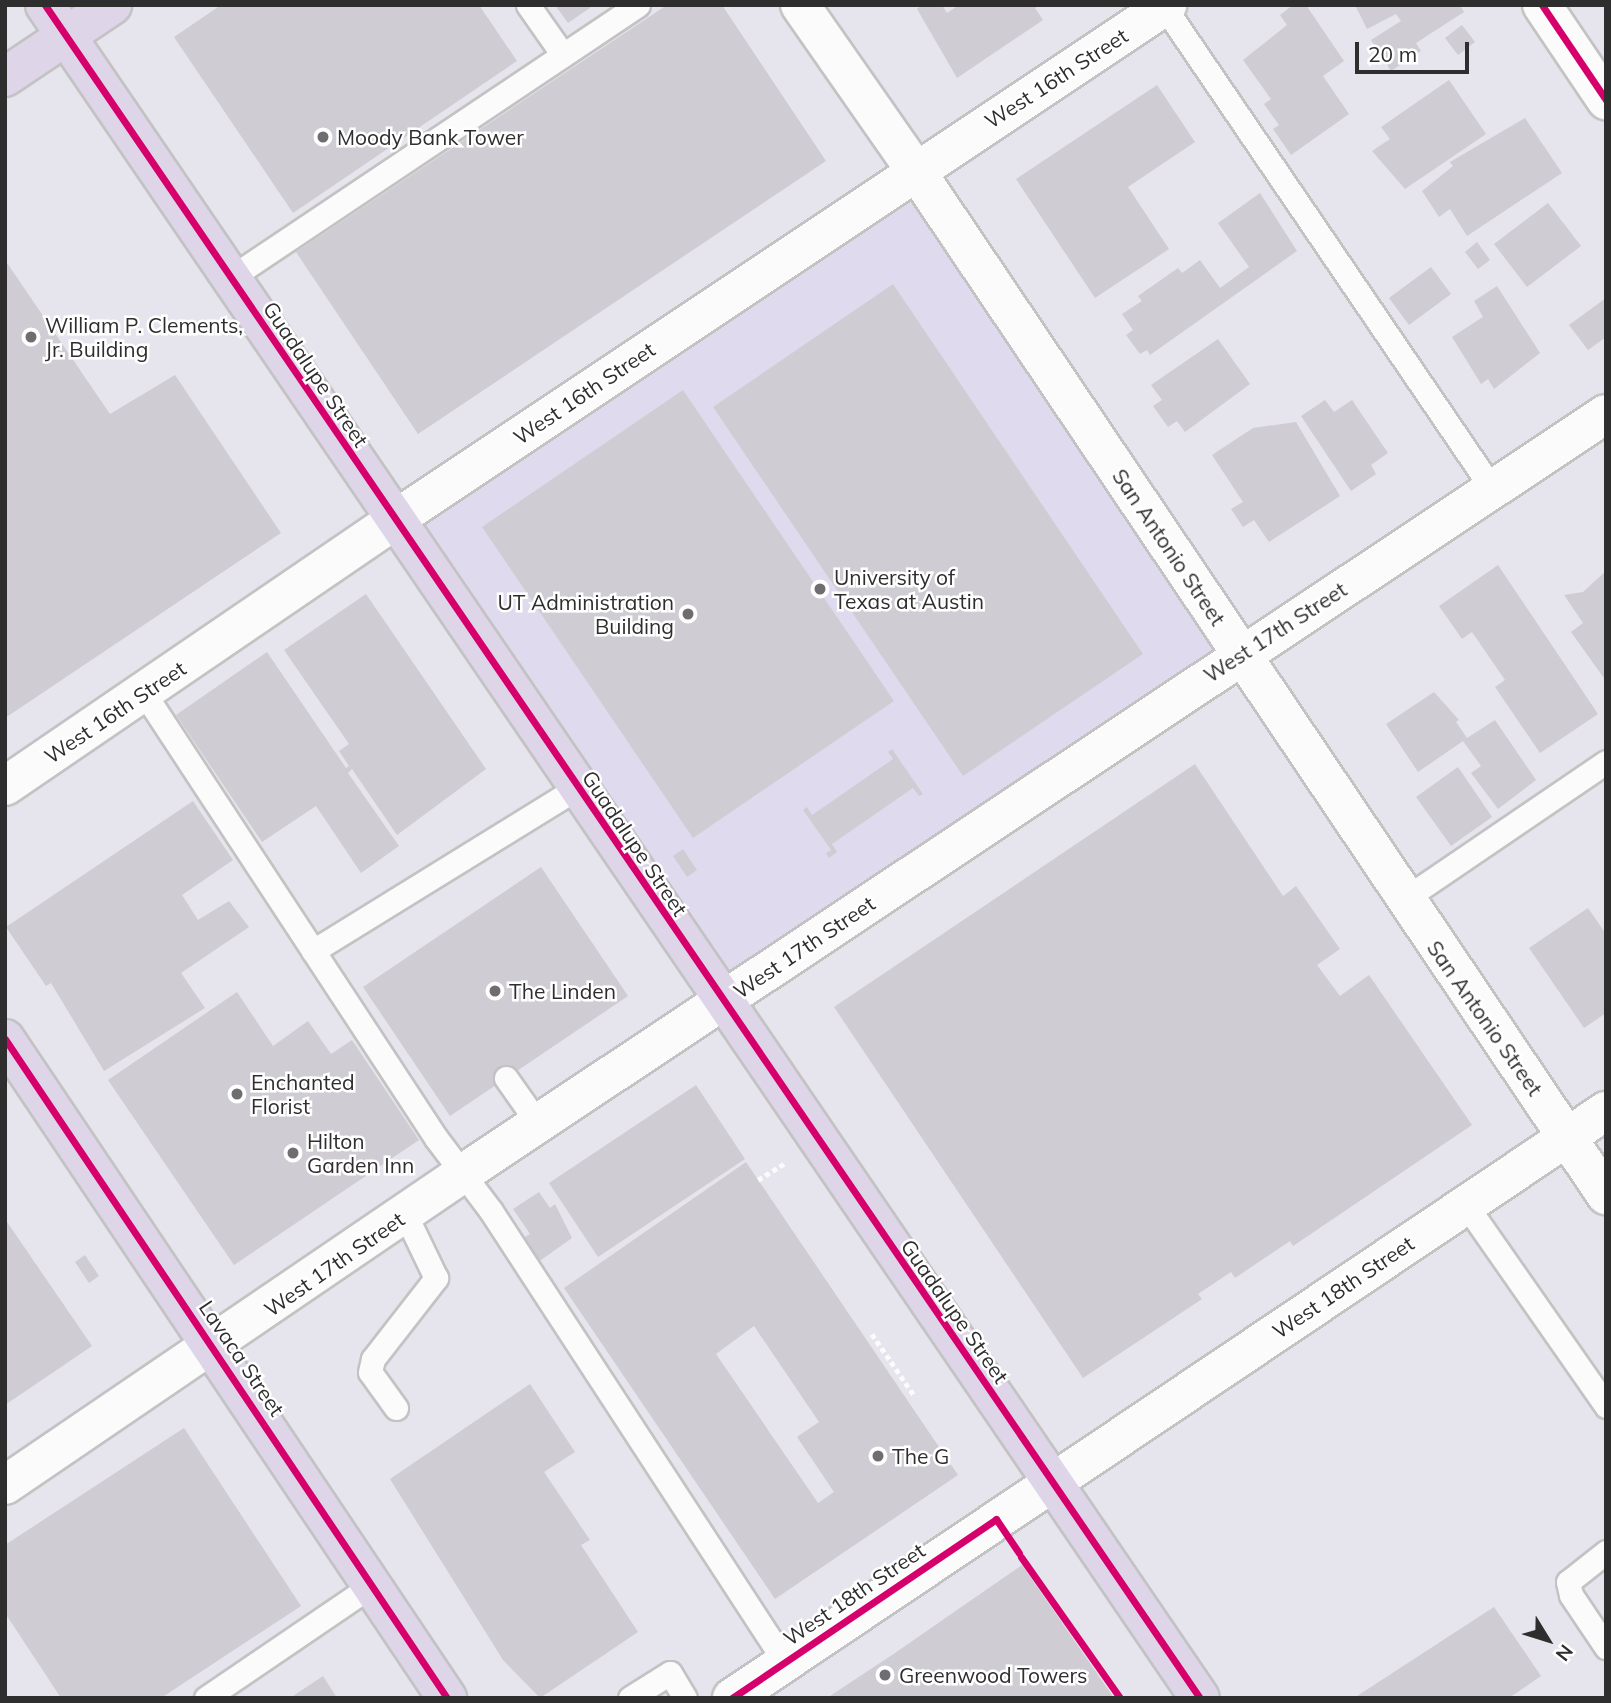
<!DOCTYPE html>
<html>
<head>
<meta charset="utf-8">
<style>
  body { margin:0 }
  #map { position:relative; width:1611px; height:1703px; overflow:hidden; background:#e6e4ec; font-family:Mulish,sans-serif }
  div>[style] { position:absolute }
  .education>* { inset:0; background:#e0daee }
  .building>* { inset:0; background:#cfcdd3 }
  .path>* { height:4.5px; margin-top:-2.25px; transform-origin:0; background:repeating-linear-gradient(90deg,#fbfbfc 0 5px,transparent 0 8.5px) }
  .roads { filter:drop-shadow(2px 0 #c3c3c4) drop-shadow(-2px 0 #c3c3c4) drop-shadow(0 2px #c3c3c4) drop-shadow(0 -2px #c3c3c4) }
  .service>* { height:23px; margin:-11.5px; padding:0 11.5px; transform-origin:11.5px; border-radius:11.5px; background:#fbfbfc }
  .minor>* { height:38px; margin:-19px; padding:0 19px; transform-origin:19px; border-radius:19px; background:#fbfbfc }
  .primary>* { height:38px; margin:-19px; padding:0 19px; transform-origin:19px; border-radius:19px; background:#ded6e8 }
  .cycleway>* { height:7px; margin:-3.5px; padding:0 3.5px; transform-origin:3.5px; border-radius:3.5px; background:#d6006c }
  .dots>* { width:19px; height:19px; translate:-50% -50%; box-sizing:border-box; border:4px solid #fff; border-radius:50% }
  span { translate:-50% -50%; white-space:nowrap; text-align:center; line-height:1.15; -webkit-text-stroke:5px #fff; paint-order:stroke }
  .street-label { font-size:21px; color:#2e2e2e }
  .poi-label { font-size:21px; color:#2e2e2e }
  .left { translate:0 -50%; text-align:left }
  .right { translate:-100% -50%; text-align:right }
  .frame { position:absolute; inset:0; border:7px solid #2e2e2e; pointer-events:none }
  .north { position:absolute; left:1513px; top:1605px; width:70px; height:70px; -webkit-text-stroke:5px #fff; paint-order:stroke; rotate:128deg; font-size:19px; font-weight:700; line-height:28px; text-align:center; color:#2e2e2e }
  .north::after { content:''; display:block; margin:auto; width:24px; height:32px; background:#2e2e2e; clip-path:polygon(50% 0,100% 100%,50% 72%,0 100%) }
  .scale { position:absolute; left:1355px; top:42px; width:114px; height:32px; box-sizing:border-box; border:4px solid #2e2e2e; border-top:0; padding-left:9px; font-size:21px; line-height:24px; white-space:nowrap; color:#2e2e2e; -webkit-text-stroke:5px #fff; paint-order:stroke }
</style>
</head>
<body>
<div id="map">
  <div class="education">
    <i style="clip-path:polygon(916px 171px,1241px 654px,724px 1002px,396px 519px)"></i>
  </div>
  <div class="building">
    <i style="clip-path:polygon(221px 5px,479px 5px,517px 61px,293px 213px,174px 37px)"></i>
    <i style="clip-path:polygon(555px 5px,594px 5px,568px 23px)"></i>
    <i style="clip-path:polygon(667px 5px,722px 5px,826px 161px,418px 434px,296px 252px)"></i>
    <i style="clip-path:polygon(922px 5px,942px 5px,947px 13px,959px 5px,1039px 5px,1035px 8px,1043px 20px,957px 78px,917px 9px)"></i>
    <i style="clip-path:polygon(1293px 5px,1306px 5px,1344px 61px,1323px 76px,1349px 114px,1291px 155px,1273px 129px,1279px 125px,1264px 104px,1271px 99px,1243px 60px,1287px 25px,1280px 15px)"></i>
    <i style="clip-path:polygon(1355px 5px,1460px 5px,1464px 12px,1416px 43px,1421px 51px,1391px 71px,1371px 40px,1401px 21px,1396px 14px,1367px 29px)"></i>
    <i style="clip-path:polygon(1462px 25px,1475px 42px,1458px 55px,1445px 38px)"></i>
    <i style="clip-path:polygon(1449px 80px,1486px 134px,1405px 189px,1372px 151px,1390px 139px,1381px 127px)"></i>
    <i style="clip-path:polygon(1157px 85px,1195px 142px,1128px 187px,1169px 249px,1095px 298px,1016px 179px)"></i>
    <i style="clip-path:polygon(1525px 118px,1562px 173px,1467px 236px,1450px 209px,1439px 217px,1422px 191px,1453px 166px,1450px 162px)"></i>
    <i style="clip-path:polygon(1260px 193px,1297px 251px,1150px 355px,1147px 350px,1140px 354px,1126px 335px,1133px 330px,1122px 314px,1142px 301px,1138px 296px,1178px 268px,1182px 273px,1200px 260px,1220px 288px,1249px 267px,1218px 223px)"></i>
    <i style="clip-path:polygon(1548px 203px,1581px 246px,1527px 287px,1494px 244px)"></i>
    <i style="clip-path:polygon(1477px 242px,1490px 260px,1478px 269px,1465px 252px)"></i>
    <i style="clip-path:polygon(5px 260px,110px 414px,175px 375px,281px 533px,5px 718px)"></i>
    <i style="clip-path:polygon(1431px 267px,1451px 294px,1409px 325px,1389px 298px)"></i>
    <i style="clip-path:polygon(893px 284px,1143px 654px,963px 776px,713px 407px)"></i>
    <i style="clip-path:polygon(1497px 286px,1540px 353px,1494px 389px,1488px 379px,1481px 384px,1452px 337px,1483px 317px,1474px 301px)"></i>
    <i style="clip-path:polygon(1606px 298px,1606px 337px,1588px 350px,1569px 325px)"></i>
    <i style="clip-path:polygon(1218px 339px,1250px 384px,1185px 432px,1177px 421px,1168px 427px,1153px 406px,1162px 400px,1151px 385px)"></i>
    <i style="clip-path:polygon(683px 390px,894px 701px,693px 838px,482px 527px)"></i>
    <i style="clip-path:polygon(1325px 400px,1334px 412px,1352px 400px,1388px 453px,1371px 465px,1376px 474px,1351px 491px,1301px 416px)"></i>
    <i style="clip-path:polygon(1296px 422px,1340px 496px,1269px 542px,1254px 520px,1243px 527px,1231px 509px,1243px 502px,1212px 455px,1253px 428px)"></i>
    <i style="clip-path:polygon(1498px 565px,1598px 714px,1540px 753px,1495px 687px,1505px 680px,1472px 632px,1462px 639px,1439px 606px)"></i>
    <i style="clip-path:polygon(1606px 571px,1606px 681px,1571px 632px,1583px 623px,1564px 595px,1583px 592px)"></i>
    <i style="clip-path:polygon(366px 594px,486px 769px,397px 835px,352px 769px,348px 773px,399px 846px,361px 873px,316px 806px,262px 842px,176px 715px,267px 652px,346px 768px,349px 766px,339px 751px,349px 744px,284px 650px)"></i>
    <i style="clip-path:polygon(1434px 692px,1459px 720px,1456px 722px,1467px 738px,1495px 720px,1536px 780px,1498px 809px,1471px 773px,1481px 766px,1463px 741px,1418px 772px,1386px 724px)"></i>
    <i style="clip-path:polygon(892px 749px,923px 794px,919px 796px,913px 788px,832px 844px,837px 852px,829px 858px,826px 853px,831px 850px,803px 810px,807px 807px,812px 815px,893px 759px,888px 752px)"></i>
    <i style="clip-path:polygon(1195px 764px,1283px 896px,1296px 886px,1340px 949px,1317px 965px,1340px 996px,1369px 975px,1472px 1125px,1293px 1246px,1290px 1241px,1235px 1278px,1231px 1272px,1198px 1294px,1202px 1299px,1083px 1378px,834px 1007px)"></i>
    <i style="clip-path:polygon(1458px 767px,1492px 817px,1451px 846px,1416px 797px)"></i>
    <i style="clip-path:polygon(193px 801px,233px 860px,182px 895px,198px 920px,229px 901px,249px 927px,181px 973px,205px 1008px,104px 1071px,51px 983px,46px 986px,6px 927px)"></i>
    <i style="clip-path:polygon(683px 849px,697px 870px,687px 877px,673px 856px)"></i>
    <i style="clip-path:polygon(541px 867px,628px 996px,450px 1116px,363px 987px)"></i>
    <i style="clip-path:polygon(1588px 908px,1606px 934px,1606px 1013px,1584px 1028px,1529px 948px)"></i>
    <i style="clip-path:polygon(237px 992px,273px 1046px,308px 1021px,331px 1054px,352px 1040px,419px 1140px,234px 1265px,108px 1080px)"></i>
    <i style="clip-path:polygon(696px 1085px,745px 1159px,598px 1257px,549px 1183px)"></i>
    <i style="clip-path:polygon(evenodd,746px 1162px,958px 1475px,775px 1599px,564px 1288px,746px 1162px,754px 1326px,819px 1422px,797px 1437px,834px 1492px,818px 1503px,716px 1354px,754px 1326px)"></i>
    <i style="clip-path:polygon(539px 1192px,550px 1208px,555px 1204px,572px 1238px,534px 1265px,518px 1241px,530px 1234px,513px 1209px)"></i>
    <i style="clip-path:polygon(5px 1219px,92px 1346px,5px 1405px)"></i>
    <i style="clip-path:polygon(85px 1255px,99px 1276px,89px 1283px,75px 1262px)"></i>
    <i style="clip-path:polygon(530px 1384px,575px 1452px,544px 1472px,590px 1540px,581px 1545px,638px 1632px,540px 1698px,503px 1660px,390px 1479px)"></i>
    <i style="clip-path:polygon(184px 1428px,301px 1606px,161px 1698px,61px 1698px,5px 1613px,5px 1545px)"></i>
    <i style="clip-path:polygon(1022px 1565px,1114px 1698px,827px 1698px,895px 1653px)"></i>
    <i style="clip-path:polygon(1494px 1607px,1541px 1676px,1509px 1698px,1354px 1698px)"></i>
    <i style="clip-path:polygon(323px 1676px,337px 1698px,290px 1698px)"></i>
  </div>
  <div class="path">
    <i style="left:758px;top:1180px;width:32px;rotate:-32deg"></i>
    <i style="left:872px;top:1334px;width:74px;rotate:55.5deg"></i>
  </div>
  <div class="roads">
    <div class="service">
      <i style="left:528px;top:5px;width:61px;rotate:55deg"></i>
      <i style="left:1163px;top:5px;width:587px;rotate:55.77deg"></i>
      <i style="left:230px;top:278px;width:491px;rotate:-33.8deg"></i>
      <i style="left:144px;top:693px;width:532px;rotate:56.73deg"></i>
      <i style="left:436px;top:1138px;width:91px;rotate:53deg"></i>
      <i style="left:491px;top:1211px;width:538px;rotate:56.9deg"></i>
      <i style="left:1403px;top:900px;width:245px;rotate:-34.2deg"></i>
      <i style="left:313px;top:951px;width:310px;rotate:-31.7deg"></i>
      <i style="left:506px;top:1078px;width:57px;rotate:54.9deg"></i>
      <i style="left:1466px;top:1205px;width:245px;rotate:55.1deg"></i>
      <i style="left:396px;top:1408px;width:44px;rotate:-125.8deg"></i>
      <i style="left:370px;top:1372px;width:13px;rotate:-77deg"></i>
      <i style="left:373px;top:1359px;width:103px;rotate:-52.1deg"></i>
      <i style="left:436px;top:1278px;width:71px;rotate:-115.8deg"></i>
      <i style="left:1606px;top:1552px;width:48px;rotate:141.7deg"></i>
      <i style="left:1568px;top:1582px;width:13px;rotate:77deg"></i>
      <i style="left:1571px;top:1595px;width:63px;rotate:56.1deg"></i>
      <i style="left:206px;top:1698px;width:201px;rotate:-34.2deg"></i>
      <i style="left:630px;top:1698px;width:47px;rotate:-32deg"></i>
      <i style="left:670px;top:1673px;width:29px;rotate:59deg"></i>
    </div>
    <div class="minor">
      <i style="left:800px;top:5px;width:203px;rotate:55.1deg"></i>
      <i style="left:916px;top:171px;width:1235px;rotate:56.03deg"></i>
      <i style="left:1542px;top:5px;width:115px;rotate:56deg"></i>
      <i style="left:5px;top:786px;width:473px;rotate:-34.3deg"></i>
      <i style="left:396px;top:519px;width:927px;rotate:-33.69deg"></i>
      <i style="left:5px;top:1485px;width:553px;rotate:-34.24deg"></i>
      <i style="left:462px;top:1174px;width:1373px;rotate:-33.6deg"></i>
      <i style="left:732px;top:1698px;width:1053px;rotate:-33.89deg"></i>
    </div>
    <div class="primary">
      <i style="left:45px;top:5px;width:2049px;rotate:55.7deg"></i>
      <i style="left:5px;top:77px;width:129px;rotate:-33.9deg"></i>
      <i style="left:5px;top:1039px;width:794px;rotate:56.15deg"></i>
    </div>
  </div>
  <div class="cycleway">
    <i style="left:45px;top:5px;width:2049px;rotate:55.7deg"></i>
    <i style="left:1542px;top:5px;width:115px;rotate:56deg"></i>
    <i style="left:5px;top:1039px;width:794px;rotate:56.15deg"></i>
    <i style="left:1021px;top:1557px;width:172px;rotate:54.9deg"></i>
    <i style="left:732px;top:1698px;width:319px;rotate:-34.1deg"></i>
    <i style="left:996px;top:1519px;width:41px;rotate:55.9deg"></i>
  </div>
  <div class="dots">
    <i style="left:323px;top:137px;background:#6e6e70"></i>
    <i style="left:31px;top:337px;background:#6e6e70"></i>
    <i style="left:820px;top:589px;background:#6e6e70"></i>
    <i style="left:688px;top:614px;background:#6e6e70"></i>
    <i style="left:495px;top:991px;background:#6e6e70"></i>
    <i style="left:237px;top:1094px;background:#6e6e70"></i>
    <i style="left:293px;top:1153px;background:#6e6e70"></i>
    <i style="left:878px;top:1456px;background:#6e6e70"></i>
    <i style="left:885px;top:1675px;background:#6e6e70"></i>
  </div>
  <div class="street-label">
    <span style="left:1056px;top:78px;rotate:-33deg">West 16th Street</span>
    <span style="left:316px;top:374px;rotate:56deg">Guadalupe Street</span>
    <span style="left:584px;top:393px;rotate:-34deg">West 16th Street</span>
    <span style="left:1169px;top:547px;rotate:56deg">San Antonio Street</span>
    <span style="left:1275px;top:632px;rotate:-33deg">West 17th Street</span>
    <span style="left:115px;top:712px;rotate:-34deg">West 16th Street</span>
    <span style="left:635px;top:843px;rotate:56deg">Guadalupe Street</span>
    <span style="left:804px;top:947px;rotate:-34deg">West 17th Street</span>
    <span style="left:1485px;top:1018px;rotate:55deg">San Antonio Street</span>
    <span style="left:334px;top:1264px;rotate:-35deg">West 17th Street</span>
    <span style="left:1343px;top:1287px;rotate:-34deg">West 18th Street</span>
    <span style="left:955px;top:1311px;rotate:55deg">Guadalupe Street</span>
    <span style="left:242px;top:1358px;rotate:56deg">Lavaca Street</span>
    <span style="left:854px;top:1594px;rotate:-34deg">West 18th Street</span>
  </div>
  <div class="poi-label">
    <span class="left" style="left:337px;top:137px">Moody Bank Tower</span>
    <span class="left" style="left:45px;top:337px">William P. Clements,<br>Jr. Building</span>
    <span class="left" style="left:834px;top:589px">University of<br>Texas at Austin</span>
    <span class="right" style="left:674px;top:614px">UT Administration<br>Building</span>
    <span class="left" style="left:509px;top:991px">The Linden</span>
    <span class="left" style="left:251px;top:1094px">Enchanted<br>Florist</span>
    <span class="left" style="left:307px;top:1153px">Hilton<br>Garden Inn</span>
    <span class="left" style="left:892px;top:1456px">The G</span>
    <span class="left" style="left:899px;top:1675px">Greenwood Towers</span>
  </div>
  <div class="frame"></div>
  <div class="north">N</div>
  <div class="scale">20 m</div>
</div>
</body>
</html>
